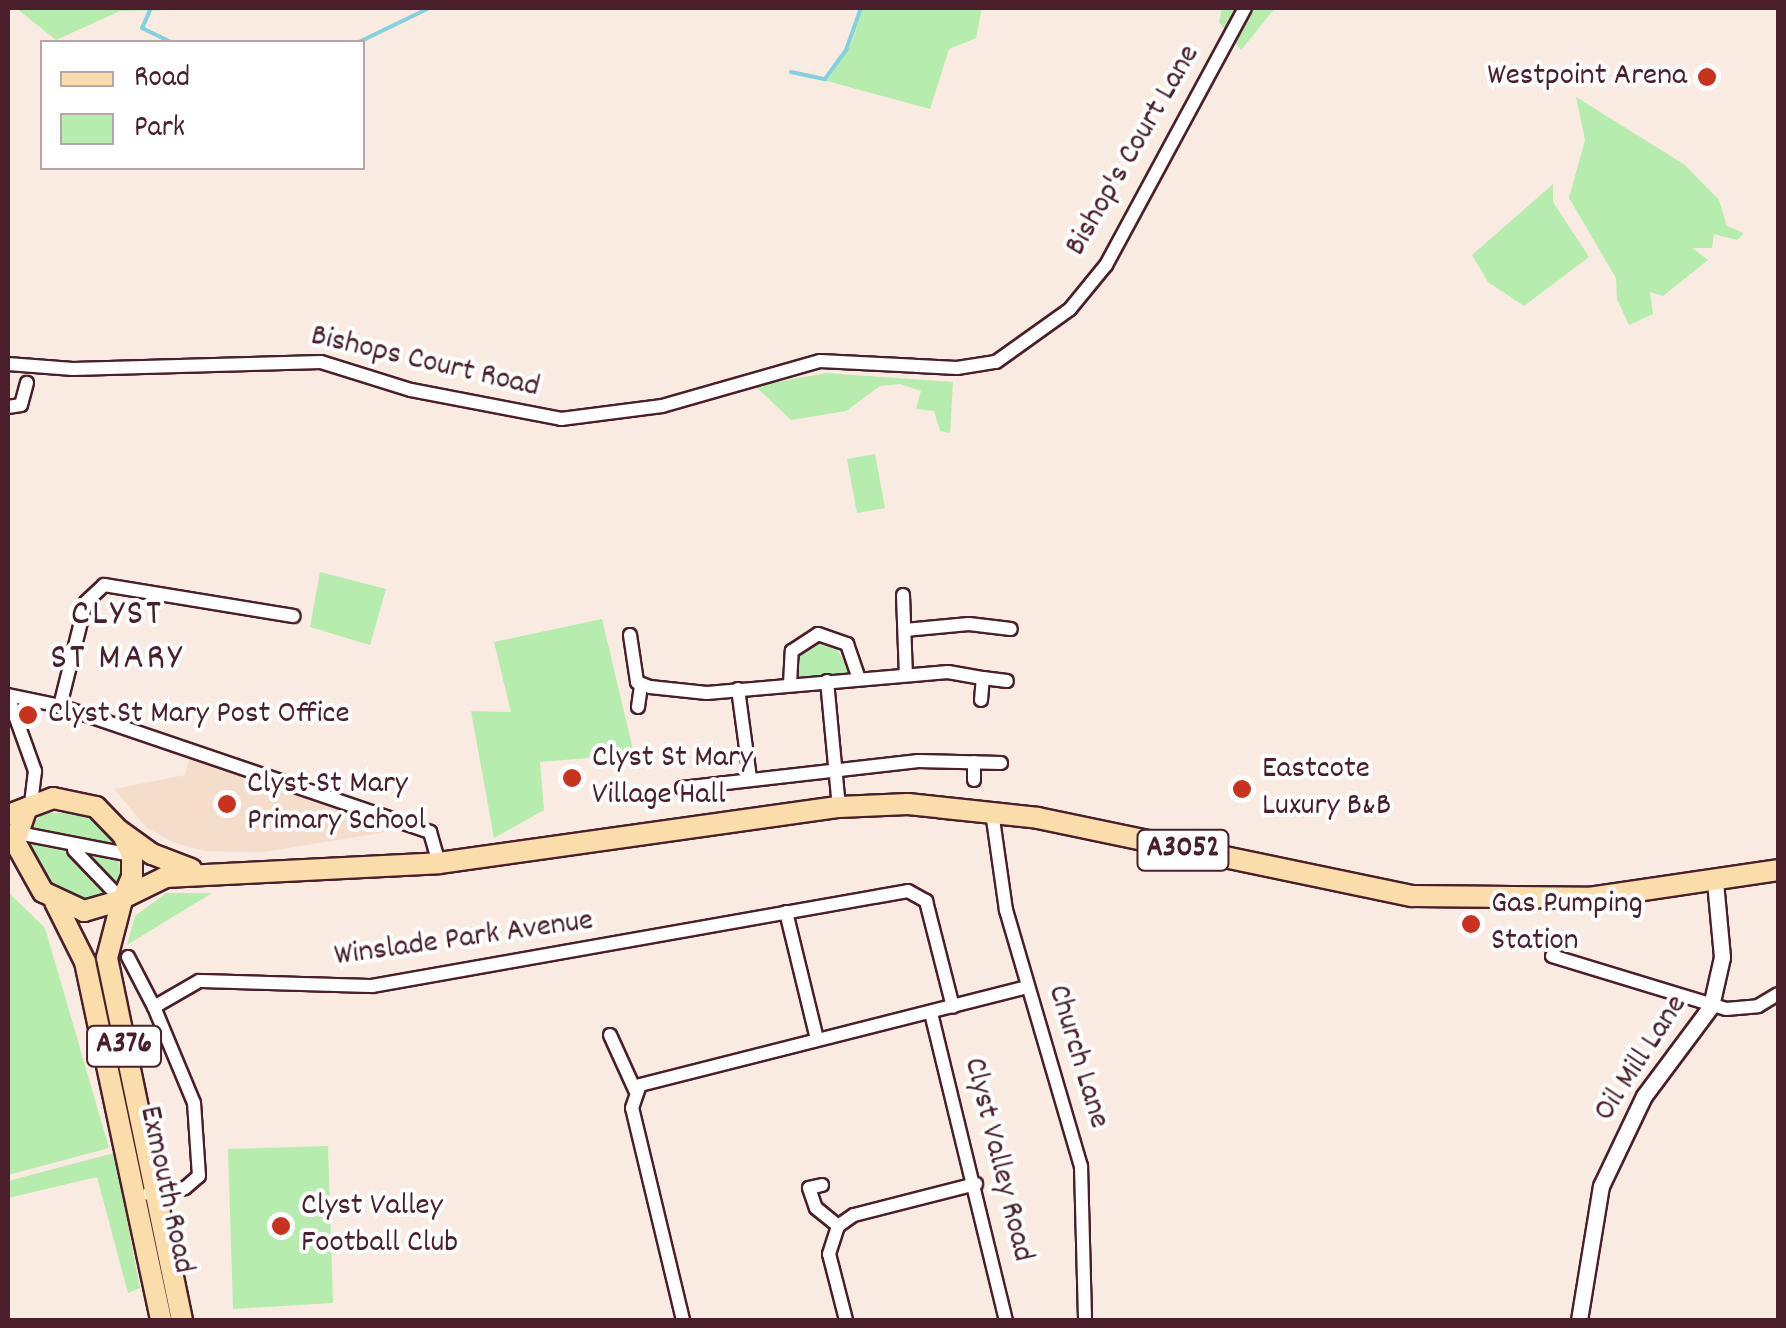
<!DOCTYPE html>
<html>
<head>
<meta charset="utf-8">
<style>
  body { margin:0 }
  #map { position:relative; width:1786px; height:1328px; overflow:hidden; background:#f9ebe1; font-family:Dekko,sans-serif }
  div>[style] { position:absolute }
  .built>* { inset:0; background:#f5ddcc }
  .green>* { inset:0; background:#b6ecae }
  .stream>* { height:4px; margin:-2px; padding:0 2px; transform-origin:2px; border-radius:2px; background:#82d1df }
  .roads { filter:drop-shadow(2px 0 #4a1f2b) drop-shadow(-2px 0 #4a1f2b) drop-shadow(0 2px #4a1f2b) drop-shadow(0 -2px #4a1f2b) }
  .minor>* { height:12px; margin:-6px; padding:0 6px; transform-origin:6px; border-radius:6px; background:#fff }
  .tertiary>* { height:15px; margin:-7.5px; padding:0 7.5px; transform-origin:7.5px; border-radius:7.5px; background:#fff }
  .primary>* { height:20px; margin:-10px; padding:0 10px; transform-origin:10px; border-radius:10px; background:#faddab }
  .trunk>* { height:20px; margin:-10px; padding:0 10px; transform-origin:10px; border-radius:10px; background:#faddab }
  .dots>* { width:28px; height:28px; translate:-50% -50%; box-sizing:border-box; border:5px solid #fff; border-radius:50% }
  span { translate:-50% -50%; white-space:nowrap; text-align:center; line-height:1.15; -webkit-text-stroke:8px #fff; paint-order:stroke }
  .shield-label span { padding:2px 8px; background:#fff; border:2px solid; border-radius:8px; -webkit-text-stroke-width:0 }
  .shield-label { font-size:30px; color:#4a1f2b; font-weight:700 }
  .poi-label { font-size:32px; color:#4a1f2b }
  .right { translate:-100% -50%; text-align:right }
  .left { translate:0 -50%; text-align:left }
  .street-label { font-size:32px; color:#4a1f2b }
  .quarter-label { font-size:38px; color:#4a1f2b; letter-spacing:2.5px }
  .frame { position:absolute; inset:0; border:10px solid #4a1f2b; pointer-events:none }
  .legend { position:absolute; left:40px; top:40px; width:325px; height:130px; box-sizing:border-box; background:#fff; border:2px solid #b7a5aa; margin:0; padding:12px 18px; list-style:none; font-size:30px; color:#4a1f2b }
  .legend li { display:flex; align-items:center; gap:20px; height:50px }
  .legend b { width:50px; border:2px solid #b7a5aa }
</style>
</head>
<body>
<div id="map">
  <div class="built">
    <i style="clip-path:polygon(190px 757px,325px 802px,390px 825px,387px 832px,264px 852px,204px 851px,175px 843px,147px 828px,114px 789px,185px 775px)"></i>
  </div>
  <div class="green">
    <i style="clip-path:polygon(16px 8px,176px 8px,177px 10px,120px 11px,56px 40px)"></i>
    <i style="clip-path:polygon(863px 8px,982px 8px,976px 38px,949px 49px,930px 109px,827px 81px,851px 44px)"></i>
    <i style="clip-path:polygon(1222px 8px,1275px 8px,1241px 50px,1219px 22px)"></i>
    <i style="clip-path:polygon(1576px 97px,1685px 165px,1719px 200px,1727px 226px,1744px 233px,1737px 240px,1714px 234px,1712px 248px,1692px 248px,1708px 260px,1663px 296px,1650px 292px,1653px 314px,1629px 325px,1617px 299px,1616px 278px,1569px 198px,1585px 140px)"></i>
    <i style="clip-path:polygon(1553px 184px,1553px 202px,1589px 257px,1524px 306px,1488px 282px,1472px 255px)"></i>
    <i style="clip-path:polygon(826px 373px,953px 382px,950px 433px,940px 431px,934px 411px,916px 409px,921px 391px,900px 384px,880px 386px,846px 411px,791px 420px,755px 386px)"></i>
    <i style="clip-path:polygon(875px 454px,885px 508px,857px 513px,847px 459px)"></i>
    <i style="clip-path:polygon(320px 572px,386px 589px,370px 645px,310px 627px)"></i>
    <i style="clip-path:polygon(602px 619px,634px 754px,540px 762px,544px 810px,494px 838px,471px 711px,511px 712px,494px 642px)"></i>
    <i style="clip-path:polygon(810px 640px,840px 643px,836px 648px,851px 673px,794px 678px,793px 660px)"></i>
    <i style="clip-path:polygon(43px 813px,83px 813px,115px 842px,121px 872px,114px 890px,83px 901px,48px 888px,24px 848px,27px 830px)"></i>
    <i style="clip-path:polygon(8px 892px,45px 928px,109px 1148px,8px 1175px)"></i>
    <i style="clip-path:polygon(166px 893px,212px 893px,127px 945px,135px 916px)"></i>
    <i style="clip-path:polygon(328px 1146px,333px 1303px,233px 1309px,228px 1149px)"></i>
    <i style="clip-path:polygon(114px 1153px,140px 1288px,128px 1293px,97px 1177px,8px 1198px,8px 1181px)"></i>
  </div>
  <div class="stream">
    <i style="left:151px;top:8px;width:22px;rotate:114deg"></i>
    <i style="left:142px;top:28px;width:32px;rotate:26deg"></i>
    <i style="left:533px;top:8px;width:51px"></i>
    <i style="left:359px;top:42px;width:78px;rotate:-25.9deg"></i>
    <i style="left:791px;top:72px;width:35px;rotate:12deg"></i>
    <i style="left:825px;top:79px;width:36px;rotate:-54deg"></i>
    <i style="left:846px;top:50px;width:45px;rotate:-70.3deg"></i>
  </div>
  <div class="roads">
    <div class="minor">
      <i style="left:8px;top:364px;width:65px;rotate:4.4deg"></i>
      <i style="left:73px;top:369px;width:248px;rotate:-1.6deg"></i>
      <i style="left:321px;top:362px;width:94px;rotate:17.3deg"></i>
      <i style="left:411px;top:390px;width:153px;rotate:10.9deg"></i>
      <i style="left:561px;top:419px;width:102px;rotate:-7.3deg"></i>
      <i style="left:662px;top:406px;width:164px;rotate:-15.9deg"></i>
      <i style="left:820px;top:361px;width:137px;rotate:2.9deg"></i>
      <i style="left:957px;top:368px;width:39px;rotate:-9deg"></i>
      <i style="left:996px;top:362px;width:91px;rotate:-35.6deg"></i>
      <i style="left:1070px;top:309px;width:57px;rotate:-50.7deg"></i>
      <i style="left:1106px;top:265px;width:292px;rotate:-61.6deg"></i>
      <i style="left:8px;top:407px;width:13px;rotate:-9deg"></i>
      <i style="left:21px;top:405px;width:23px;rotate:-75deg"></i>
      <i style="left:903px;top:595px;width:80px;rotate:87.9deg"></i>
      <i style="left:905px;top:630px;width:64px;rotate:-5.4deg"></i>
      <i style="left:969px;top:624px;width:42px;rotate:6.8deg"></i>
      <i style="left:630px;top:635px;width:48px;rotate:81.5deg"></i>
      <i style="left:637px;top:682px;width:14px;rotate:21deg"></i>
      <i style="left:650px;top:687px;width:57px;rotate:6deg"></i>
      <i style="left:707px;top:693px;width:242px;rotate:-5deg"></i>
      <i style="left:948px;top:672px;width:36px;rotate:10deg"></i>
      <i style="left:827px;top:681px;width:127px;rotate:84.6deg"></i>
      <i style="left:790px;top:684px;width:33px;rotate:-87deg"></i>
      <i style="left:792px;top:651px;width:31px;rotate:-33deg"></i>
      <i style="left:818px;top:634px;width:31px;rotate:19deg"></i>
      <i style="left:847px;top:644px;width:37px;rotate:71deg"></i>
      <i style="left:738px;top:689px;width:90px;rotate:82.3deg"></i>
      <i style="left:8px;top:695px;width:53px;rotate:11.9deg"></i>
      <i style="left:60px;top:706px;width:391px;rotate:18.8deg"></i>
      <i style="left:430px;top:832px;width:32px;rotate:74deg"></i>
      <i style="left:8px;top:696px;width:80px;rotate:70.2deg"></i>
      <i style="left:35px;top:771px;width:34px;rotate:97deg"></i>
      <i style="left:981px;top:700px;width:22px;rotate:-85deg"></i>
      <i style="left:983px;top:678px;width:24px;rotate:7deg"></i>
      <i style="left:60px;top:706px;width:107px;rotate:-76deg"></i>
      <i style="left:86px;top:602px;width:25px;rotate:-43deg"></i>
      <i style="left:104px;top:585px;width:192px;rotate:9.3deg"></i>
      <i style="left:638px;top:707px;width:22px;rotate:-82deg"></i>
      <i style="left:974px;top:780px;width:18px;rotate:-90deg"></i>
      <i style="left:682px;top:788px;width:238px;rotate:-6.5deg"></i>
      <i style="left:918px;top:761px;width:83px;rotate:1.4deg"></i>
      <i style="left:992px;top:812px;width:99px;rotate:81.9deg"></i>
      <i style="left:1006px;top:910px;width:267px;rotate:73.7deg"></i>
      <i style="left:1081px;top:1166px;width:154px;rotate:88.5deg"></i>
      <i style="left:8px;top:831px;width:131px;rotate:11deg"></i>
      <i style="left:74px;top:850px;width:69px;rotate:46.2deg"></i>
      <i style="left:786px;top:912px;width:131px;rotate:76.3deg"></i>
      <i style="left:1552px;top:956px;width:182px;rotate:16.9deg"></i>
      <i style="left:1726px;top:1009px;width:32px;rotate:-5deg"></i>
      <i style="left:1758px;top:1006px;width:23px;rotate:-31deg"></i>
      <i style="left:128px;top:957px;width:56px;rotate:62.5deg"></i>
      <i style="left:931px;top:1013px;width:316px;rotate:76.3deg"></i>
      <i style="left:610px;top:1035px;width:60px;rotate:65.6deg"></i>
      <i style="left:822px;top:1185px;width:13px;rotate:167deg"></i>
      <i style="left:809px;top:1188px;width:21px;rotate:71deg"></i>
      <i style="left:816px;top:1208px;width:28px;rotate:39deg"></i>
      <i style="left:148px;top:1194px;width:37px;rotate:-9deg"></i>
      <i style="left:185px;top:1188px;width:18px;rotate:-41deg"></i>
      <i style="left:199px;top:1176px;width:73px;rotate:-93.9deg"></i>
      <i style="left:194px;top:1103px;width:104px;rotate:-112.6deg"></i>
      <i style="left:154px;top:1007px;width:52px;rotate:-30deg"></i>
      <i style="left:199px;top:981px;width:173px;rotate:1.7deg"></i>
      <i style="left:372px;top:986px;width:544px;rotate:-10.05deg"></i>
      <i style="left:908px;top:891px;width:21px;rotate:29deg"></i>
      <i style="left:926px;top:901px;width:109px;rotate:75.7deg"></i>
      <i style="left:683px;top:1320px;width:218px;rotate:-103.5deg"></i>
      <i style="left:632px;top:1108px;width:24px;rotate:-71deg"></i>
      <i style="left:640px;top:1085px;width:398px;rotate:-14.2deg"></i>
      <i style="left:846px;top:1320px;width:68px;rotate:-104.4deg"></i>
      <i style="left:829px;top:1254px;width:29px;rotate:-72deg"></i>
      <i style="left:838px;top:1226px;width:19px;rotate:-35deg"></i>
      <i style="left:854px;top:1215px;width:126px;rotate:-14.3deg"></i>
    </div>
    <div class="tertiary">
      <i style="left:1579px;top:1320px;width:136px;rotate:-80.7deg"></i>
      <i style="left:1601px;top:1186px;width:100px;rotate:-64.5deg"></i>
      <i style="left:1644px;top:1096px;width:112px;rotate:-53.3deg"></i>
      <i style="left:1711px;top:1006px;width:50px;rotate:-77.3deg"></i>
      <i style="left:1722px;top:957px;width:75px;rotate:-95.3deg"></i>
    </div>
    <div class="primary">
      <i style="left:120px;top:831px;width:39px;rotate:36deg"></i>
      <i style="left:152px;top:854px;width:42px;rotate:21deg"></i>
      <i style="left:125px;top:897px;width:46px;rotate:-26deg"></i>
      <i style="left:166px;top:877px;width:273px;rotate:-2.9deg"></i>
      <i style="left:439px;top:863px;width:404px;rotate:-8deg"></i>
      <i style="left:839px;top:807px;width:69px;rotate:-2.5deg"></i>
      <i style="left:908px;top:804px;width:131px;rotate:6.1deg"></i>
      <i style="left:1038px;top:818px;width:382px;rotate:11.8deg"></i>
      <i style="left:1412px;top:896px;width:177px;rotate:0.6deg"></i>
      <i style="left:1589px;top:898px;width:191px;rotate:-8.4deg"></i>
    </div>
    <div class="trunk">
      <i style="left:8px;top:815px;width:48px;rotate:-20.7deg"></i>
      <i style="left:53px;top:798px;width:44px;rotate:11.8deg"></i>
      <i style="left:96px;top:807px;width:39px;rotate:46deg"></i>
      <i style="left:123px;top:835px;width:22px;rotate:66deg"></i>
      <i style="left:132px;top:855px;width:22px;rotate:90deg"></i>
      <i style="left:132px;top:877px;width:25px;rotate:113deg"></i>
      <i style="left:122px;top:900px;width:40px;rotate:164deg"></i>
      <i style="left:84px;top:911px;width:45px;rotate:-155.1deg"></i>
      <i style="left:43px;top:892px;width:57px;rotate:-119.2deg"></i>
      <i style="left:15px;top:842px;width:36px;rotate:-71deg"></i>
      <i style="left:122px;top:900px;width:60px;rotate:104.5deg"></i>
      <i style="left:107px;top:958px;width:370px;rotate:78.3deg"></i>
      <i style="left:55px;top:902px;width:67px;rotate:63.4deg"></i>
      <i style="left:85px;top:962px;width:366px;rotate:78deg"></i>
    </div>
  </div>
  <div class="dots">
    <i style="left:1707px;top:77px;background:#c8321e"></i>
    <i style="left:28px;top:715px;background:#c8321e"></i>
    <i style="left:572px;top:778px;background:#c8321e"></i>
    <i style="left:1242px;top:789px;background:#c8321e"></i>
    <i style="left:227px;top:804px;background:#c8321e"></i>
    <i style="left:1471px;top:924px;background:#c8321e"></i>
    <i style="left:281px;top:1226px;background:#c8321e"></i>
  </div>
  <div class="shield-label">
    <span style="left:1183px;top:850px">A3052</span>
    <span style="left:124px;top:1046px">A376</span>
  </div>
  <div class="poi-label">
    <span class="right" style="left:1687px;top:77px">Westpoint Arena</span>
    <span class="left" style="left:48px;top:715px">Clyst St Mary Post Office</span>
    <span class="left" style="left:592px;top:778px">Clyst St Mary<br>Village Hall</span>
    <span class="left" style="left:1262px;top:789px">Eastcote<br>Luxury B&amp;B</span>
    <span class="left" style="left:247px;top:804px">Clyst St Mary<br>Primary School</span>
    <span class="left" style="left:1491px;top:924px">Gas Pumping<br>Station</span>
    <span class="left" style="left:301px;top:1226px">Clyst Valley<br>Football Club</span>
  </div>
  <div class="street-label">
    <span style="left:1134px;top:151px;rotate:-60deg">Bishop's Court Lane</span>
    <span style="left:425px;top:363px;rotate:13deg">Bishops Court Road</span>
    <span style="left:464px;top:940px;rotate:-8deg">Winslade Park Avenue</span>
    <span style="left:1077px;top:1057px;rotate:73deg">Church Lane</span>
    <span style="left:1642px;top:1059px;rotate:-57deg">Oil Mill Lane</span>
    <span style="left:997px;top:1160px;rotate:76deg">Clyst Valley Road</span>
    <span style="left:165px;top:1190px;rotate:78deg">Exmouth Road</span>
  </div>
  <div class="quarter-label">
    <span style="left:117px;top:638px">CLYST<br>ST MARY</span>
  </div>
  <div class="frame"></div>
  <ul class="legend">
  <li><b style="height:12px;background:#faddab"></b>Road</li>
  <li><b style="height:28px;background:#b6ecae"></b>Park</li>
  </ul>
</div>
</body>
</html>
